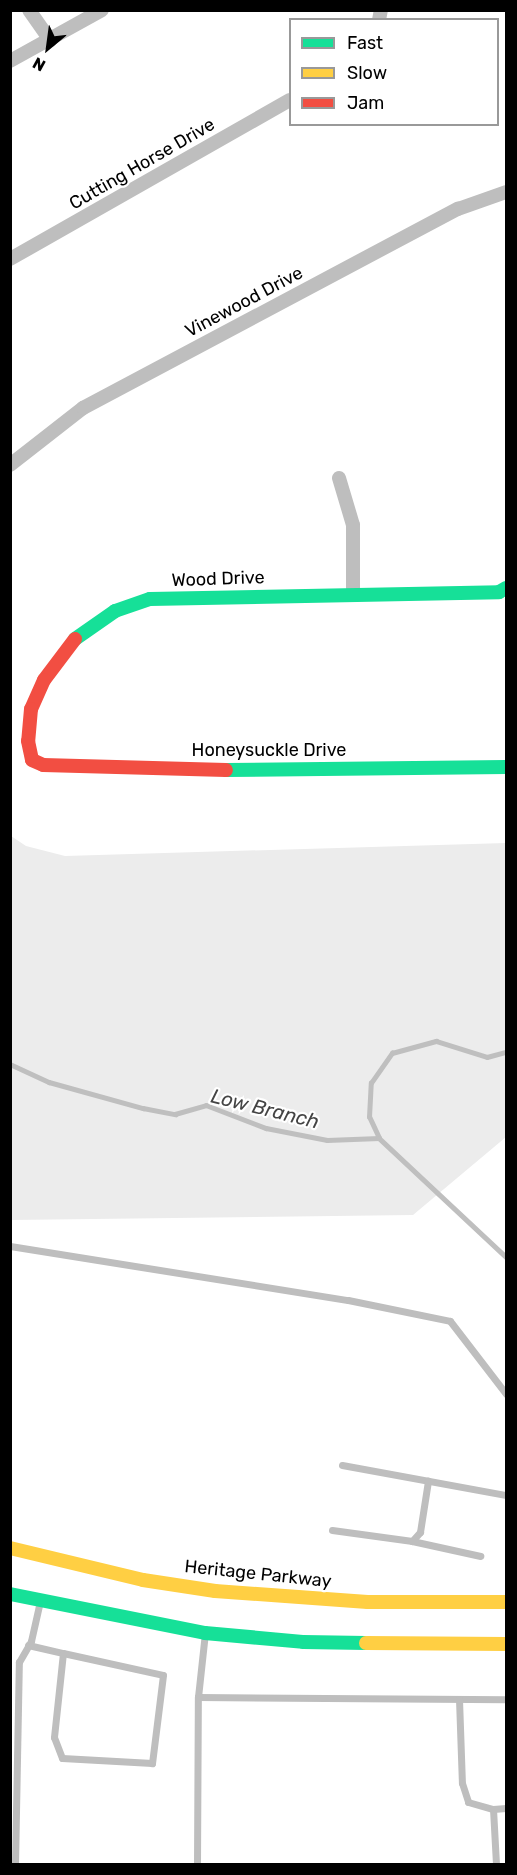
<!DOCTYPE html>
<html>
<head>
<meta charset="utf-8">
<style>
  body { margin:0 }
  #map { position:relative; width:517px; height:1875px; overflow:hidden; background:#fff; font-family:Rubik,sans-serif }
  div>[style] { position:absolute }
  .green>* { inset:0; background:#ececec }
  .stream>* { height:4.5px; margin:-2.25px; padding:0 2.25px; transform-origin:2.25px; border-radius:2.25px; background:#bfbfbf }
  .lane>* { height:7px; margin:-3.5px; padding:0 3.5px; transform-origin:3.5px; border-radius:3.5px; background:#bebebe }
  .street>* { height:14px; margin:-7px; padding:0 7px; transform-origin:7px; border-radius:7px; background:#bebebe }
  .fast>* { height:14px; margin:-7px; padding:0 7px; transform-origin:7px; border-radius:7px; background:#16e098 }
  .slow>* { height:14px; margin:-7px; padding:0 7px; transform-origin:7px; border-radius:7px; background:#ffcf43 }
  .jam>* { height:14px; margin:-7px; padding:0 7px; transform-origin:7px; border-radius:7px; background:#f24e42 }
  span { translate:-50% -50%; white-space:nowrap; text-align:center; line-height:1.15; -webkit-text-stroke:4.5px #fff; paint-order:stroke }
  .street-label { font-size:18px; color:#000 }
  .water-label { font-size:20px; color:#444; font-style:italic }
  .frame { position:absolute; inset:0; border:12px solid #000; pointer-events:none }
  .legend { position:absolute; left:289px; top:18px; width:210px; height:108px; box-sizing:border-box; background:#fff; border:2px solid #999; margin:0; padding:8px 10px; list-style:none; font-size:18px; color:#000 }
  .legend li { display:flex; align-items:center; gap:12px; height:30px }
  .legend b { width:30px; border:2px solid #999 }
  .north { position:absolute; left:18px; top:18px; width:60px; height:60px; -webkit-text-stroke:4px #fff; paint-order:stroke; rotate:209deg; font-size:16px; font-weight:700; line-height:24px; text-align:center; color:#000 }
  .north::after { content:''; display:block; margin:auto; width:21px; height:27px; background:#000; clip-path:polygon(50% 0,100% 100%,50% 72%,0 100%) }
</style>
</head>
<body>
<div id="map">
  <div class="green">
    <i style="clip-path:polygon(11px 836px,26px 846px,65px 856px,506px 843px,506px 1137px,413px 1215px,11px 1220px)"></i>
  </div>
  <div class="stream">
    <i style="left:10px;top:1064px;width:43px;rotate:24.8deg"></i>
    <i style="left:49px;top:1082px;width:98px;rotate:15.5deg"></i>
    <i style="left:143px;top:1108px;width:33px;rotate:11deg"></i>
    <i style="left:175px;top:1114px;width:32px;rotate:-16deg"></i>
    <i style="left:206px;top:1105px;width:64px;rotate:21deg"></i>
    <i style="left:266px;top:1128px;width:62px;rotate:11.1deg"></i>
    <i style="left:327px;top:1140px;width:52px;rotate:-2.2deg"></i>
    <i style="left:379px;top:1138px;width:23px;rotate:-115deg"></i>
    <i style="left:369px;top:1117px;width:34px;rotate:-87deg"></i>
    <i style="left:371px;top:1083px;width:37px;rotate:-55deg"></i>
    <i style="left:392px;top:1053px;width:46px;rotate:-15.3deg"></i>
    <i style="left:436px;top:1041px;width:53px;rotate:17.4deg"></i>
    <i style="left:487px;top:1057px;width:20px;rotate:-15deg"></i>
    <i style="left:379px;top:1138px;width:174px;rotate:43.1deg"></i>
  </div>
  <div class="lane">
    <i style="left:10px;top:1246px;width:342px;rotate:9.1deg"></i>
    <i style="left:348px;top:1300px;width:104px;rotate:11.6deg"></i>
    <i style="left:450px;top:1321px;width:92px;rotate:52.5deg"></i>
    <i style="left:342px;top:1465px;width:167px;rotate:10.4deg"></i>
    <i style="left:332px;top:1530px;width:81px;rotate:7.8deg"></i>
    <i style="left:412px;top:1541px;width:12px;rotate:-48deg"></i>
    <i style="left:420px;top:1532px;width:52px;rotate:-81.1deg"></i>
    <i style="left:412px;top:1541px;width:70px;rotate:12.4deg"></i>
    <i style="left:28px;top:1645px;width:36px;rotate:13deg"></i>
    <i style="left:63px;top:1653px;width:102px;rotate:12.4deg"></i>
    <i style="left:163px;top:1675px;width:89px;rotate:97.1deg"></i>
    <i style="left:152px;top:1763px;width:90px;rotate:-176.8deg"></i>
    <i style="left:62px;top:1758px;width:22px;rotate:-111deg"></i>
    <i style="left:54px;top:1737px;width:84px;rotate:-83.9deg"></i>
    <i style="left:198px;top:1697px;width:308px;rotate:0.4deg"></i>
    <i style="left:459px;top:1699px;width:84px;rotate:88deg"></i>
    <i style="left:462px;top:1783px;width:20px;rotate:72deg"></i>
    <i style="left:468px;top:1802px;width:26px;rotate:16deg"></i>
    <i style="left:15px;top:1864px;width:202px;rotate:-88.9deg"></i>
    <i style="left:19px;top:1662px;width:24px;rotate:-60deg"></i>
    <i style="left:31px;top:1641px;width:41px;rotate:-77.3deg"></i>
    <i style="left:197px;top:1864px;width:167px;rotate:-89.7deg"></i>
    <i style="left:198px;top:1697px;width:64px;rotate:-83.8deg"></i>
    <i style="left:496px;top:1864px;width:55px;rotate:-93.1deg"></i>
    <i style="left:493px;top:1809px;width:13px;rotate:-4deg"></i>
  </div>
  <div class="street">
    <i style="left:29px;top:10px;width:37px;rotate:55deg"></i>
    <i style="left:379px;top:20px;width:10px;rotate:-79deg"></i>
    <i style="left:10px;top:61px;width:105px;rotate:-29deg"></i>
    <i style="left:10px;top:259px;width:322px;rotate:-29.6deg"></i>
    <i style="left:10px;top:465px;width:93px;rotate:-38deg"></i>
    <i style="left:83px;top:408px;width:425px;rotate:-28deg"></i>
    <i style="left:458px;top:209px;width:51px;rotate:-19.5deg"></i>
    <i style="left:339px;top:478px;width:49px;rotate:73.4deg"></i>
    <i style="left:353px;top:525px;width:69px;rotate:90deg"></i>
  </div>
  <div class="fast">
    <i style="left:75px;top:639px;width:49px;rotate:-35deg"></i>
    <i style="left:115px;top:611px;width:37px;rotate:-19deg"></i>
    <i style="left:150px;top:599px;width:349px;rotate:-1.1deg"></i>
    <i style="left:499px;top:592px;width:8px;rotate:-30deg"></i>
    <i style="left:226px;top:770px;width:280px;rotate:-0.6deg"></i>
    <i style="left:10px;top:1594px;width:199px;rotate:11.3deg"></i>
    <i style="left:205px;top:1633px;width:98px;rotate:5.2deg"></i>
    <i style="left:303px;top:1642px;width:63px;rotate:0.9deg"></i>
  </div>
  <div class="slow">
    <i style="left:10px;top:1548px;width:137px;rotate:13.5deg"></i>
    <i style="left:143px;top:1580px;width:73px;rotate:8.7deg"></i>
    <i style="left:215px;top:1591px;width:153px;rotate:4.1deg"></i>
    <i style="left:368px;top:1602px;width:138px"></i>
    <i style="left:366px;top:1643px;width:140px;rotate:0.4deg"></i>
  </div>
  <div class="jam">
    <i style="left:75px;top:639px;width:51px;rotate:127.1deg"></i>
    <i style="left:44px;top:680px;width:32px;rotate:114deg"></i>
    <i style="left:31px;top:709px;width:32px;rotate:95deg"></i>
    <i style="left:28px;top:741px;width:19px;rotate:78deg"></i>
    <i style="left:32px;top:760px;width:12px;rotate:24deg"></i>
    <i style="left:43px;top:765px;width:183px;rotate:1.6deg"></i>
  </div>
  <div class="street-label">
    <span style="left:142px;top:164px;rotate:-30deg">Cutting Horse Drive</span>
    <span style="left:244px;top:302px;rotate:-28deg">Vinewood Drive</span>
    <span style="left:218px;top:579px;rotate:-2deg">Wood Drive</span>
    <span style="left:269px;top:750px">Honeysuckle Drive</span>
    <span style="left:258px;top:1574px;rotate:6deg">Heritage Parkway</span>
  </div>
  <div class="water-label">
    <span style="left:265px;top:1109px;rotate:14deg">Low Branch</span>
  </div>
  <div class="frame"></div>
  <ul class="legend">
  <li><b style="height:8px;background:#16e098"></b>Fast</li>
  <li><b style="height:8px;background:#ffcf43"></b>Slow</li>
  <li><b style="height:8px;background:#f24e42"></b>Jam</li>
  </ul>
  <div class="north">N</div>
</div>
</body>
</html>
